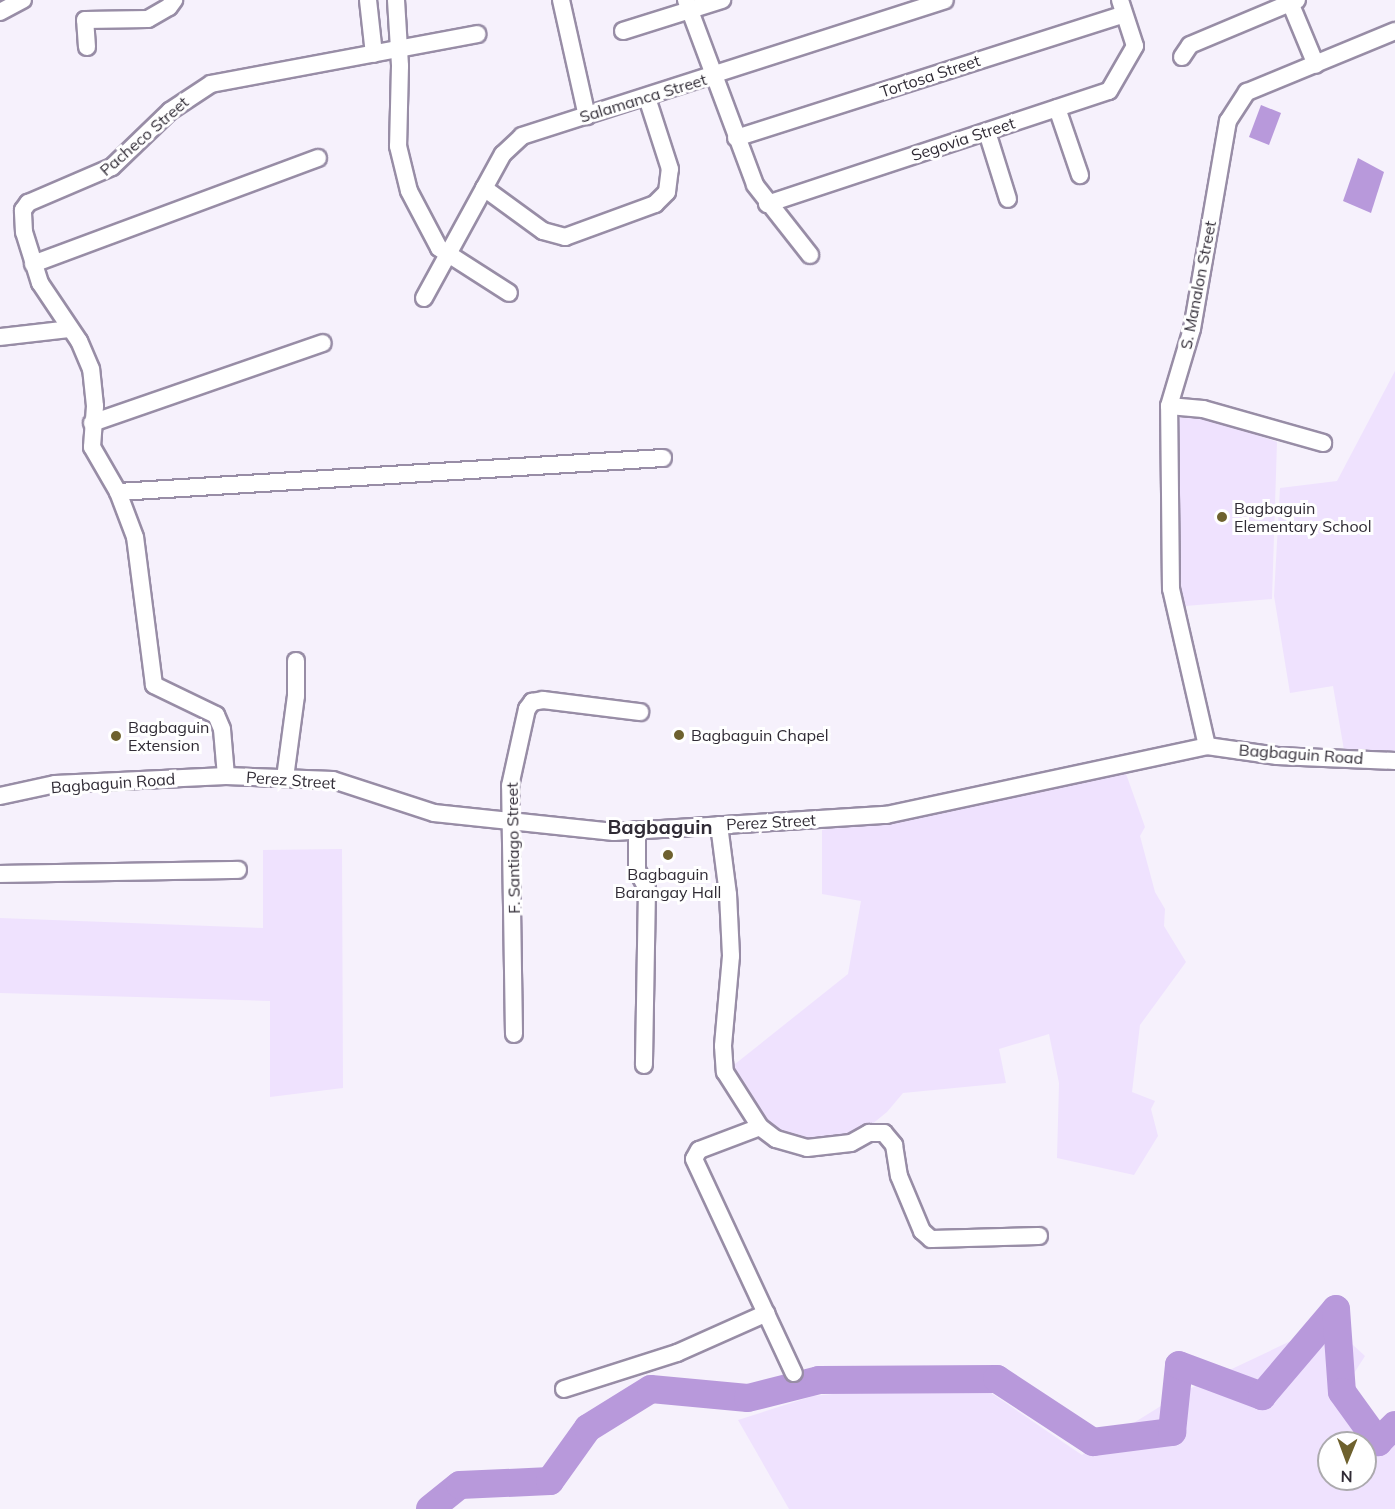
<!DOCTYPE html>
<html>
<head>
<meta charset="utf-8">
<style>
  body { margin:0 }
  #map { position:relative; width:1395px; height:1509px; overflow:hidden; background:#f6f1fc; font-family:Mulish,sans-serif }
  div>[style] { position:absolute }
  .built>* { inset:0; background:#efe2fe }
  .water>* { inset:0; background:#b899db }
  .river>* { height:28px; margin:-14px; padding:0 14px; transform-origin:14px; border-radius:14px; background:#b899db }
  .roads { filter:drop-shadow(2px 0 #988da6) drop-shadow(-2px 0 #988da6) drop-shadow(0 2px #988da6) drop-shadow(0 -2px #988da6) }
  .minor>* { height:16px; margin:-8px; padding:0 8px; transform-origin:8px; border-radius:8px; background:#fff }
  .dots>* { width:16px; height:16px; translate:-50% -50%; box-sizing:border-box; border:3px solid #fff; border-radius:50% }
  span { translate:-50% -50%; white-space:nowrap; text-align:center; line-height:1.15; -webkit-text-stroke:6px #fff; paint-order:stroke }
  .street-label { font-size:16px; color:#302b35 }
  .poi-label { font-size:16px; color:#302b35 }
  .left { translate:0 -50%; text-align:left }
  .quarter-label { font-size:20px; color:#302b35; font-weight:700 }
  .north { position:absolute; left:1317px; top:1431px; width:60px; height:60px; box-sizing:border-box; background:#fff; border:2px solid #acaaae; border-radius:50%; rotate:181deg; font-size:16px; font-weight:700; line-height:24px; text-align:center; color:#302b35 }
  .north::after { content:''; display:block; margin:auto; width:21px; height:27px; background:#6e612e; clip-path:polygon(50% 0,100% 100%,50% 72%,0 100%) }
</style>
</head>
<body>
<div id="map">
  <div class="built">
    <i style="clip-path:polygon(1395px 371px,1395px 751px,1344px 750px,1333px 686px,1290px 693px,1274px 596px,1280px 488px,1337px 481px)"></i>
    <i style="clip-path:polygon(1198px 415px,1277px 442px,1272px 599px,1185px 606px,1173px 592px,1167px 416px)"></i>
    <i style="clip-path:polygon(1125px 771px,1145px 827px,1140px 836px,1155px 892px,1165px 909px,1164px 926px,1186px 962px,1140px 1025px,1132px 1092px,1155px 1101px,1151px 1109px,1158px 1136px,1134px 1175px,1057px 1158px,1059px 1083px,1049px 1034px,999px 1049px,1006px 1083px,903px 1093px,887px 1112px,850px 1142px,785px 1136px,758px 1117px,730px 1068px,848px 974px,861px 901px,822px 894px,822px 830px)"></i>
    <i style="clip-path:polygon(342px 849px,343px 1088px,270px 1097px,270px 1001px,0 993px,0 918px,263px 928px,263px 850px)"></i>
    <i style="clip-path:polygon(evenodd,1329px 1323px,1365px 1356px,1342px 1392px,1378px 1442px,1395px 1439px,1395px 1509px,789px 1509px,738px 1420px,813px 1396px,972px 1380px,1082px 1455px,1185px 1391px,1329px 1323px,1329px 1443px,1365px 1443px,1365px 1479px,1329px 1479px,1329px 1443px)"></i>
  </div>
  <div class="water">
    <i style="clip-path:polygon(1261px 105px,1281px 113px,1269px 145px,1249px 137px)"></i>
    <i style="clip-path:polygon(1358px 158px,1384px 172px,1371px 213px,1343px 201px)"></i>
  </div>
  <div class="river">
    <i style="left:430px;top:1509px;width:38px;rotate:-39deg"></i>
    <i style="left:460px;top:1485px;width:90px;rotate:-2.5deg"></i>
    <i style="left:550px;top:1481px;width:65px;rotate:-54.4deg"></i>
    <i style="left:588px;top:1428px;width:74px;rotate:-31.8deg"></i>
    <i style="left:651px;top:1389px;width:97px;rotate:5.3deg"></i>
    <i style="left:748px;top:1398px;width:73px;rotate:-14.2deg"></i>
    <i style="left:819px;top:1380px;width:178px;rotate:-0.3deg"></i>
    <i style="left:997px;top:1379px;width:115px;rotate:33.3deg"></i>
    <i style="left:1093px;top:1442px;width:80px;rotate:-7.2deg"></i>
    <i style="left:1172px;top:1432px;width:67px;rotate:-84deg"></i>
    <i style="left:1179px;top:1365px;width:89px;rotate:20.5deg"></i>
    <i style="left:1262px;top:1396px;width:114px;rotate:-49.6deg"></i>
    <i style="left:1336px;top:1309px;width:83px;rotate:85.9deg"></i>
    <i style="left:1342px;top:1392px;width:62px;rotate:54.2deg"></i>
    <i style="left:1378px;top:1442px;width:24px;rotate:-45deg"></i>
  </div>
  <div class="roads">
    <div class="minor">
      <i style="left:368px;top:0;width:54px;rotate:83.7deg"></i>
      <i style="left:396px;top:0;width:66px;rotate:86.5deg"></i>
      <i style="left:400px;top:66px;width:80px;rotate:91.4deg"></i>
      <i style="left:398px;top:146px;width:46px;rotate:76.3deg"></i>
      <i style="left:409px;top:191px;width:64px;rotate:62.2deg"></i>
      <i style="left:439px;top:248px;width:83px;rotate:32.7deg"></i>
      <i style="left:561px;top:0;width:119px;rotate:77.4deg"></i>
      <i style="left:686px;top:0;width:197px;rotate:69.5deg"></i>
      <i style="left:755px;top:185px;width:89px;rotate:51.8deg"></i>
      <i style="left:1289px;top:0;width:70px;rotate:67.4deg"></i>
      <i style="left:0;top:12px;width:26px;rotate:-28deg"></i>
      <i style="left:623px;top:31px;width:104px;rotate:-17.4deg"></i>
      <i style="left:87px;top:47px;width:27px;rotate:-94deg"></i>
      <i style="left:85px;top:20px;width:63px;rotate:-0.9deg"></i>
      <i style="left:148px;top:19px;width:24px;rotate:-30deg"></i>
      <i style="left:169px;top:7px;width:9px;rotate:-54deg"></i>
      <i style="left:1182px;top:57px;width:14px;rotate:-56deg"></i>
      <i style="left:1190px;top:45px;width:116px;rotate:-22.8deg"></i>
      <i style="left:1057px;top:108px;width:71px;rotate:71.1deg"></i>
      <i style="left:987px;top:132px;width:70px;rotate:72.6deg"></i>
      <i style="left:736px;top:138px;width:407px;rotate:-17.7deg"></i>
      <i style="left:484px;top:188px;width:73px;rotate:36.1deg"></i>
      <i style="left:543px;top:231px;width:23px;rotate:15deg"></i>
      <i style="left:565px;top:237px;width:96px;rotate:-20.1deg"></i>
      <i style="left:655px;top:204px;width:17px;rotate:-45deg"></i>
      <i style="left:667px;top:192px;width:23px;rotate:-83deg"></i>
      <i style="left:670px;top:169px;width:75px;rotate:-107.9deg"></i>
      <i style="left:767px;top:204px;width:360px;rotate:-18.3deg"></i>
      <i style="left:1109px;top:91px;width:52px;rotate:-60deg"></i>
      <i style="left:1135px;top:46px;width:48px;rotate:-108.1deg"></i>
      <i style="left:33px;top:264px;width:304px;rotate:-20.4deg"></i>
      <i style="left:424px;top:298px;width:164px;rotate:-61.3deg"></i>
      <i style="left:503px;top:154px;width:26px;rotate:-43deg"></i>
      <i style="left:522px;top:136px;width:444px;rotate:-17.8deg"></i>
      <i style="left:0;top:337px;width:70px;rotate:-6.5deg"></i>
      <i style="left:1169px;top:406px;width:34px;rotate:5deg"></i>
      <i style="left:1203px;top:409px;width:125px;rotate:15.8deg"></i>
      <i style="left:92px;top:423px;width:244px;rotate:-19.1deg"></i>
      <i style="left:118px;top:492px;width:546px;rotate:-3.57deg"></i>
      <i style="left:1207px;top:746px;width:161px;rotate:-102.9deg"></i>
      <i style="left:1171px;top:589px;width:183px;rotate:-90.6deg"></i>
      <i style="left:1169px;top:406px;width:80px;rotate:-73.4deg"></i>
      <i style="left:1192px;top:329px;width:211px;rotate:-80.2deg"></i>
      <i style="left:1228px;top:121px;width:35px;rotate:-57deg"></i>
      <i style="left:1247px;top:92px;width:160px;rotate:-22.4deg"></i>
      <i style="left:226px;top:776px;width:47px;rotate:-94.9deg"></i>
      <i style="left:222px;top:729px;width:15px;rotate:-113deg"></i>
      <i style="left:216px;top:715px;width:69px;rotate:-154.2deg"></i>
      <i style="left:154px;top:685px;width:149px;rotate:-97.3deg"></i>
      <i style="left:135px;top:537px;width:48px;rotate:-110.7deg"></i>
      <i style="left:118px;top:492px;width:52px;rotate:-120deg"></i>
      <i style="left:92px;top:447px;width:41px;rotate:-85.8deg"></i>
      <i style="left:95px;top:406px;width:37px;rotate:-96deg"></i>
      <i style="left:91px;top:369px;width:30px;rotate:-113deg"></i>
      <i style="left:79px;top:341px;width:70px;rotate:-123.9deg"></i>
      <i style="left:40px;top:283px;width:53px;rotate:-107.4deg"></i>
      <i style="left:24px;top:232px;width:22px;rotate:-93deg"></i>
      <i style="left:23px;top:210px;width:9px;rotate:-54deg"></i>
      <i style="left:28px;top:203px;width:91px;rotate:-23.2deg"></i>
      <i style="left:112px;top:167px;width:81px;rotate:-44deg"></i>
      <i style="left:170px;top:111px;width:49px;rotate:-33.4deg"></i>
      <i style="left:211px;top:84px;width:271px;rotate:-10.6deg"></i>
      <i style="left:285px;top:778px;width:83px;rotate:-82.4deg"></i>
      <i style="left:296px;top:696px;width:35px;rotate:-90deg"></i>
      <i style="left:0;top:796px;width:56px;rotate:-12.3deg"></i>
      <i style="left:55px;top:784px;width:171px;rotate:-2.7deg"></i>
      <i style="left:226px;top:776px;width:107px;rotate:2.1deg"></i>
      <i style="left:333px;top:780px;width:106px;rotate:18.1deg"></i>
      <i style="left:434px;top:813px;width:181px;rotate:6deg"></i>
      <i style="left:614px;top:832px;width:273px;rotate:-3.6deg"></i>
      <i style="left:886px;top:815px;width:328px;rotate:-12.1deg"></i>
      <i style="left:1207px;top:746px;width:71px;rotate:8.1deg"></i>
      <i style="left:1277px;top:756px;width:118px;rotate:2.4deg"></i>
      <i style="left:719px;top:825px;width:70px;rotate:82.6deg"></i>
      <i style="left:728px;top:894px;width:62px;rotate:87.2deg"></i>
      <i style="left:731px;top:956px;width:90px;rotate:95.1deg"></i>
      <i style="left:723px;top:1046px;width:26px;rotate:86deg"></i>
      <i style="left:725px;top:1072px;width:65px;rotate:57.5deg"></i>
      <i style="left:760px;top:1127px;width:65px;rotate:159.3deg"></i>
      <i style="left:699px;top:1150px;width:10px;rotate:119deg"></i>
      <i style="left:694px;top:1159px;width:236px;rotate:65deg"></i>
      <i style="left:637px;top:830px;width:40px;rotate:90deg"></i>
      <i style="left:637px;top:870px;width:21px;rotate:62deg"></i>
      <i style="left:647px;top:889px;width:176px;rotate:91deg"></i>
      <i style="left:0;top:874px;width:238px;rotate:-1deg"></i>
      <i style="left:514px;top:1034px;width:248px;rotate:-90.9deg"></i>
      <i style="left:510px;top:786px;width:79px;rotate:-77.6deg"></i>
      <i style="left:527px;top:709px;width:9px;rotate:-54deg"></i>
      <i style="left:532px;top:702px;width:11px;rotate:-10deg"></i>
      <i style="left:543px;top:700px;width:98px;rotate:7.1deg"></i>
      <i style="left:760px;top:1127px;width:20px;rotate:37deg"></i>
      <i style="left:776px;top:1139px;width:32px;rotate:16deg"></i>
      <i style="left:807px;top:1148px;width:44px;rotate:-6.5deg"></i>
      <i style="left:851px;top:1143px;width:21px;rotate:-29deg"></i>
      <i style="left:869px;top:1133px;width:15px"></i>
      <i style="left:884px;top:1133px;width:16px;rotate:50deg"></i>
      <i style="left:894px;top:1145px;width:31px;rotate:81deg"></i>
      <i style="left:899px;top:1176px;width:60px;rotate:67.3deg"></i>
      <i style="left:922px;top:1231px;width:12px;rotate:42deg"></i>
      <i style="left:931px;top:1239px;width:108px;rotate:-1.6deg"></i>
      <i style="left:564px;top:1389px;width:119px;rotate:-17.7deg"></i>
      <i style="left:677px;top:1353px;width:98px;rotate:-24deg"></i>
    </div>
  </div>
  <div class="dots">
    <i style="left:1222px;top:517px;background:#6e612e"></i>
    <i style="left:679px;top:735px;background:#6e612e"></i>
    <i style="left:116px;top:736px;background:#6e612e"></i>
    <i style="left:668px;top:855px;background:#6e612e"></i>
  </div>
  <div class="street-label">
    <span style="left:930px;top:76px;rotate:-18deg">Tortosa Street</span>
    <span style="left:643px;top:98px;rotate:-17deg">Salamanca Street</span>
    <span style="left:144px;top:136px;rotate:-41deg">Pacheco Street</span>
    <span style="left:963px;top:139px;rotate:-18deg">Segovia Street</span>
    <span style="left:1198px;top:285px;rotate:-79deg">S. Manalon Street</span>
    <span style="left:1301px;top:754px;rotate:4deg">Bagbaguin Road</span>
    <span style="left:291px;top:780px;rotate:4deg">Perez Street</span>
    <span style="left:113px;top:783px;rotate:-4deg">Bagbaguin Road</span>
    <span style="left:771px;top:822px;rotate:-3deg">Perez Street</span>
    <span style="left:513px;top:848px;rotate:-91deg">F. Santiago Street</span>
  </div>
  <div class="poi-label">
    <span class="left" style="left:1234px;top:517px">Bagbaguin<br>Elementary School</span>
    <span class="left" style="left:128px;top:736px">Bagbaguin<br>Extension</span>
    <span class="left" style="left:691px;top:735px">Bagbaguin Chapel</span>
    <span style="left:668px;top:883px">Bagbaguin<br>Barangay Hall</span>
  </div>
  <div class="quarter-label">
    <span style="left:660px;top:826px">Bagbaguin</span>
  </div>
  <div class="north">N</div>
</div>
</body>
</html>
